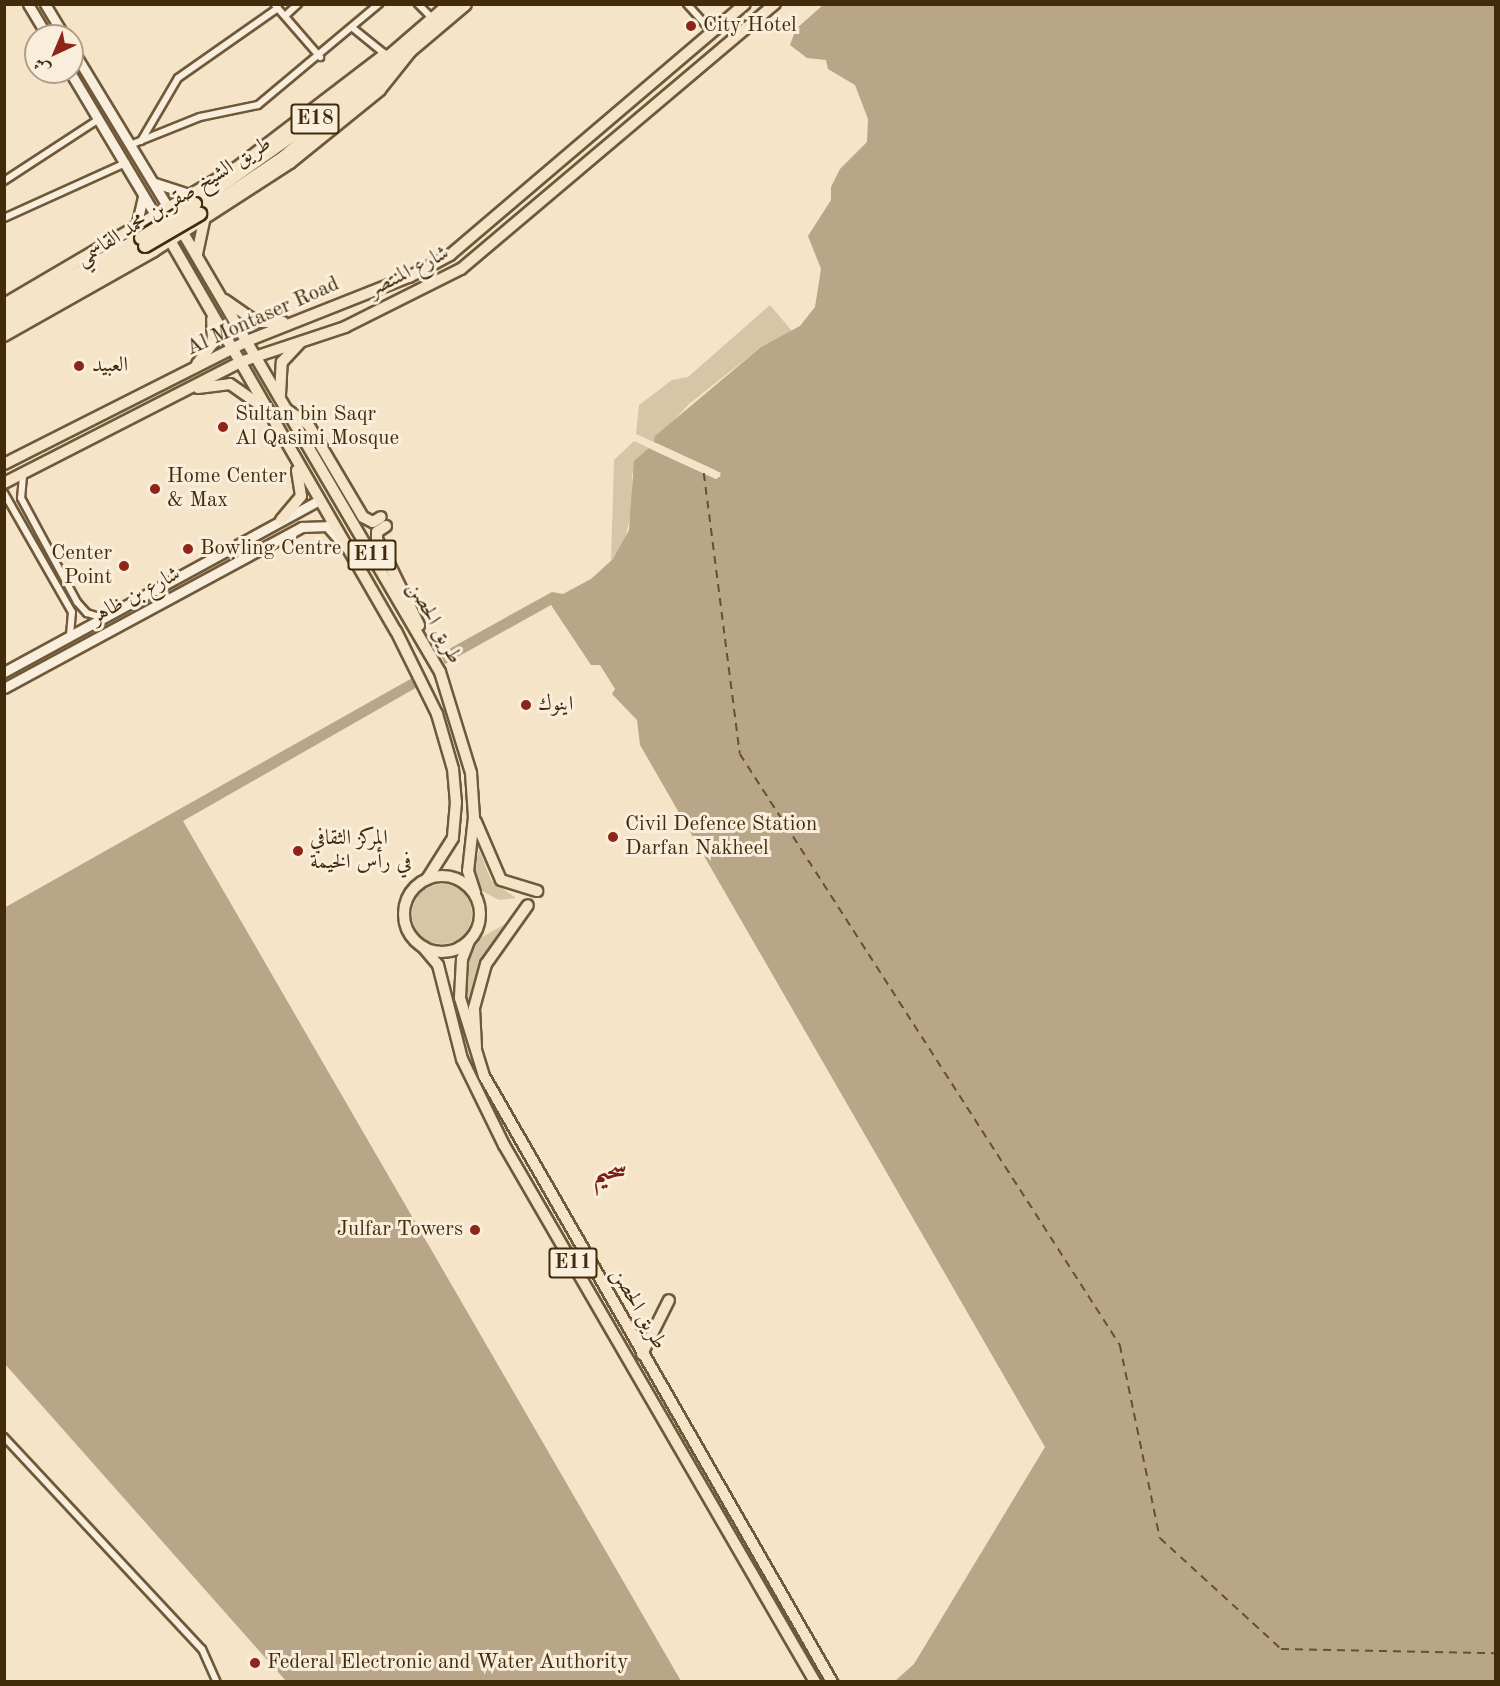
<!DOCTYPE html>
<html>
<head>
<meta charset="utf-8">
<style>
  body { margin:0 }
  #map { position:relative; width:1500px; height:1686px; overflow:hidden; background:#f6e4c8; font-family:"Old Standard TT",Amiri,serif }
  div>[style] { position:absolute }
  .green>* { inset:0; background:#d7c5a8 }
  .round { border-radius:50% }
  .water>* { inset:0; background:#b9a588 }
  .pier>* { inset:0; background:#f6e4c8 }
  .ferry>* { height:1.5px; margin-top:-0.75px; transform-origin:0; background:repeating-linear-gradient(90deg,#665030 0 8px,transparent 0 14px) }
  .roads { filter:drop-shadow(2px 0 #6f593a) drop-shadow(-2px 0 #6f593a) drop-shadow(0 2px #6f593a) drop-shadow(0 -2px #6f593a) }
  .street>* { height:6px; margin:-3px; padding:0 3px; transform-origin:3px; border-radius:3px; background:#f9eddb }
  .secondary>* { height:9px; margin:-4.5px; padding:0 4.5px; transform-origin:4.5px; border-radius:4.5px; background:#f9eddb }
  .primary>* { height:10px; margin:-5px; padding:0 5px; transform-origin:5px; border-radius:5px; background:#f6e4c8 }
  .primary>.ring { margin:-5px; padding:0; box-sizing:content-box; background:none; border:10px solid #f6e4c8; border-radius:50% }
  .highway>* { height:12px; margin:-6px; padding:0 6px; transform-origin:6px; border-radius:6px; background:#f6e4c8 }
  .bridges { filter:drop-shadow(2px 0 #422b0b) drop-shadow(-2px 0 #422b0b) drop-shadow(0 2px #422b0b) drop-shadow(0 -2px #422b0b) }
  .highway-bridge>* { height:12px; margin:-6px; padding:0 6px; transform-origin:6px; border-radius:6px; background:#f6e4c8 }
  .dots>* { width:16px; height:16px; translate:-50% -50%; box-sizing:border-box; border:3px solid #f9eddb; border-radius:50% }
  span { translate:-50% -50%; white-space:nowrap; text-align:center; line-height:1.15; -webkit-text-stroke:6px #f9eddb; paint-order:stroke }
  .shield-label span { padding:2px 4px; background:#f9eddb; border:2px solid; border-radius:4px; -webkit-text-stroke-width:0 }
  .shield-label { font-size:20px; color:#422b0b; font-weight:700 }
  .poi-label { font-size:21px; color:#422b0b }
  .left { translate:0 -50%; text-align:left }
  .right { translate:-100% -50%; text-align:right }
  .street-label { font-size:21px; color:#422b0b }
  .district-label { font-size:27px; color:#7a1f14; font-weight:700 }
  .frame { position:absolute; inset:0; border:6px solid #422b0b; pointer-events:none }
  .north { position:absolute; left:24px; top:24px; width:60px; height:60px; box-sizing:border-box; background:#f9eddb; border:2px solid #b09f88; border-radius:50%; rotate:224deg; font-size:16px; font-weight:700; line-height:24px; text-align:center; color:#422b0b }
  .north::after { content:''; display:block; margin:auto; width:21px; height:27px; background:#8f2418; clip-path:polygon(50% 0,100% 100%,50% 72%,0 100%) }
</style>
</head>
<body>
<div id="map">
  <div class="green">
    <i style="clip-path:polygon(770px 305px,792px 331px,761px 347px,689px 404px,654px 442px,636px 434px,639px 405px,672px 380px,688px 377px)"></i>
    <i style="clip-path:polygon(634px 441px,649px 448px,632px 474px,632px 510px,623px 547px,611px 561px,614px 460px)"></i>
    <i style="clip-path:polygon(479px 850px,491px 880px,516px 898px,499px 900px,482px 891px,474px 870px)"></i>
    <i class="round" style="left:412px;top:884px;width:60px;height:60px"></i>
    <i style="clip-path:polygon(505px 924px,479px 969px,470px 1022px,465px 976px,469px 955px,482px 937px)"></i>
  </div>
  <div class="water">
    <i style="clip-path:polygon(823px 5px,1495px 5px,1495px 1681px,895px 1681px,914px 1664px,1045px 1447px,640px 745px,637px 720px,612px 694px,615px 689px,600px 665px,591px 665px,551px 605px,445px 664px,440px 654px,552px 592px,563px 594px,591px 579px,613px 559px,629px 530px,634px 461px,649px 448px,716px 479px,721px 473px,654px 442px,655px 436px,761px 347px,800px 326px,815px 307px,821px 269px,808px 236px,831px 200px,831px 187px,840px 169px,867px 142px,868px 119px,855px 85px,828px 69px,826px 60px,807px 58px,790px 45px,796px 29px)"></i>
    <i style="clip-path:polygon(414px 677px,419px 686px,183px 821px,681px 1681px,286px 1681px,5px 1364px,4px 908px)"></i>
  </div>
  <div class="pier">
    <i style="clip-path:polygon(651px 441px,715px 470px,721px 476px,716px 479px,646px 447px,718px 475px)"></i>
  </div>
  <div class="ferry">
    <i style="left:704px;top:473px;width:283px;rotate:82.7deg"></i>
    <i style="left:740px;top:754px;width:703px;rotate:57.26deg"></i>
    <i style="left:1120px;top:1345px;width:197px;rotate:78.3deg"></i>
    <i style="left:1160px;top:1538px;width:164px;rotate:42.5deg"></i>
    <i style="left:1281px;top:1649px;width:215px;rotate:1.1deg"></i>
  </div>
  <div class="roads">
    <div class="street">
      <i style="left:418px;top:4px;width:21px;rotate:45deg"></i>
      <i style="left:687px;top:4px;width:38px;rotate:48deg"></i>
      <i style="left:275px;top:5px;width:69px;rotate:49.1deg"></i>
      <i style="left:285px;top:16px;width:18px;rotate:-43deg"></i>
      <i style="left:354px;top:29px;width:40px;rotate:39deg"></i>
      <i style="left:141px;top:141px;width:73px;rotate:-59.6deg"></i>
      <i style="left:178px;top:78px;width:122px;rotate:-35deg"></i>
      <i style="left:130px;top:145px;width:75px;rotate:-21.8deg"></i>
      <i style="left:200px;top:117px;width:59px;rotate:-11.7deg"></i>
      <i style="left:258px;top:105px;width:158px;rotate:-39.9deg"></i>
      <i style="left:4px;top:181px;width:113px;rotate:-33.1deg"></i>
      <i style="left:4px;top:218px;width:134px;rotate:-24.3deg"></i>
      <i style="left:23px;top:476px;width:22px;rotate:95deg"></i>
      <i style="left:21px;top:498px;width:118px;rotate:61.7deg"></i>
      <i style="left:77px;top:602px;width:15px;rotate:48deg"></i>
      <i style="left:87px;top:613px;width:16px;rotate:18deg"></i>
      <i style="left:4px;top:493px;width:137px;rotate:60.3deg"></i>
      <i style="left:72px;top:612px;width:23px;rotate:95deg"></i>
      <i style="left:4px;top:1437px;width:290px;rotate:47deg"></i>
      <i style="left:202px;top:1649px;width:36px;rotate:66deg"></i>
    </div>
    <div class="secondary">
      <i style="left:28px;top:4px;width:37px;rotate:59deg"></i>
      <i style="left:45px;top:4px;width:37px;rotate:59deg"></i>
      <i style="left:72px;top:49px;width:187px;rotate:58.8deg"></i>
      <i style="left:70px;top:72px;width:168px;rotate:59.2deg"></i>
      <i style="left:155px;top:183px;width:39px;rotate:18deg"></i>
      <i style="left:136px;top:227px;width:31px;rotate:-77deg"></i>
      <i style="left:4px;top:672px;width:359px;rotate:-28.6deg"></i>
      <i style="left:4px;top:688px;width:339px;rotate:-28.4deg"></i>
      <i style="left:302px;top:527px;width:25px;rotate:-2deg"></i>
      <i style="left:327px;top:526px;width:21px;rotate:49deg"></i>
    </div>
    <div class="primary">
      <i style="left:169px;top:209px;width:536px;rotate:59.66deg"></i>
      <i style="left:440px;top:672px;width:106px;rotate:72.9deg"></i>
      <i style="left:471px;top:773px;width:44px;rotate:86.1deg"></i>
      <i style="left:474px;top:817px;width:54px;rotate:96.3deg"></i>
      <i style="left:468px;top:871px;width:23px;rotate:72deg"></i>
      <i style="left:156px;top:216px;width:479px;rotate:60deg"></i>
      <i style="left:396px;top:631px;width:93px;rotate:63.7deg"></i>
      <i style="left:437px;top:714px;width:57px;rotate:73.8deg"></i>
      <i style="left:453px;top:769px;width:33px;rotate:85deg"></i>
      <i style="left:456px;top:802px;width:36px;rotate:95deg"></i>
      <i style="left:453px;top:838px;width:49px;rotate:122.4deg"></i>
      <i style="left:197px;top:254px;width:34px;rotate:-78deg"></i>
      <i style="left:225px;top:300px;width:39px;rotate:35deg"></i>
      <i style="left:257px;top:322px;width:26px"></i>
      <i style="left:4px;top:304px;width:269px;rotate:-30.4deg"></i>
      <i style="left:236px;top:168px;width:186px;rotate:-37.4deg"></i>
      <i style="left:4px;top:336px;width:172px;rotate:-29.5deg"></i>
      <i style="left:154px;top:251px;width:162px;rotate:-32.9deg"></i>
      <i style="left:290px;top:163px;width:116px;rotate:-39deg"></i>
      <i style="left:380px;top:90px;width:50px;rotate:-51.5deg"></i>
      <i style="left:197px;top:364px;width:26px;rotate:-53deg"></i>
      <i style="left:213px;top:343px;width:24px;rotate:-92deg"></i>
      <i style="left:198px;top:388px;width:32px;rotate:-7deg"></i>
      <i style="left:230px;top:384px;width:35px;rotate:35deg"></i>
      <i style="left:280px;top:395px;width:33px;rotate:-87deg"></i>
      <i style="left:282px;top:362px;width:26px;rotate:-47deg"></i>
      <i style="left:287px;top:410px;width:25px;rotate:34deg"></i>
      <i style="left:308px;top:424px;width:108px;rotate:59.4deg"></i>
      <i style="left:363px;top:517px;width:11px;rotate:27deg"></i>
      <i style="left:373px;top:522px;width:9px;rotate:-32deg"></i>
      <i style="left:4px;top:464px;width:272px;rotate:-26.8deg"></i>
      <i style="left:247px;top:341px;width:174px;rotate:-21.6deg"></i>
      <i style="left:409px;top:277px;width:47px;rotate:-28.2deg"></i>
      <i style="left:450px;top:255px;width:387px;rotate:-40.4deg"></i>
      <i style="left:4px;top:483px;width:265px;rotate:-27.1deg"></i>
      <i style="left:240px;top:362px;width:111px;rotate:-18.4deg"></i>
      <i style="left:345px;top:327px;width:130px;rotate:-26.6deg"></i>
      <i style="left:461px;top:269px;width:411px;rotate:-40.2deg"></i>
      <i style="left:281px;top:520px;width:31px;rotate:-50deg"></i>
      <i style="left:301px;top:496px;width:26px;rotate:-99deg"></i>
      <i style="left:386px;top:526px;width:11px;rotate:146deg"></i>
      <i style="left:377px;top:532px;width:7px;rotate:90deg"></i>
      <i style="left:377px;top:539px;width:96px;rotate:64deg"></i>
      <i style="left:476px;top:822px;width:63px;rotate:66.7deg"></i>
      <i style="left:501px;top:880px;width:38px;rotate:17deg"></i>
      <i class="ring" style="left:404px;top:876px;width:66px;height:66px"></i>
      <i style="left:469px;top:941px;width:19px;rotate:111deg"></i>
      <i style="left:462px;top:959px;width:39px;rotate:93deg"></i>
      <i style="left:460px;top:998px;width:82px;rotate:72.9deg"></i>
      <i style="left:484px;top:1076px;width:699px;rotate:60.13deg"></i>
      <i style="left:423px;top:947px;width:23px;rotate:50deg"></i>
      <i style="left:438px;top:965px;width:97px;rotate:75.7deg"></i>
      <i style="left:462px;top:1059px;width:96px;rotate:64deg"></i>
      <i style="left:504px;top:1145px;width:621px;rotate:59.92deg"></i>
      <i style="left:476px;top:1047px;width:39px;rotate:-93deg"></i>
      <i style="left:474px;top:1008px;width:46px;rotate:-74.7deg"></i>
      <i style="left:486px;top:964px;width:72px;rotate:-54.6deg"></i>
      <i style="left:642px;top:1354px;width:60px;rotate:-63.4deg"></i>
    </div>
    <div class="highway">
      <i style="left:195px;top:204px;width:159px;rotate:-35.3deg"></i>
      <i style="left:325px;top:112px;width:165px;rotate:-40.8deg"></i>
      <i style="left:200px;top:214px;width:100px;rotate:-34deg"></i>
      <i style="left:283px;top:158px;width:238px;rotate:-40.2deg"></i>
      <i style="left:4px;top:314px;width:157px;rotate:-29deg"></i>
      <i style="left:4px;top:326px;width:162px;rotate:-29.6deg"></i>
    </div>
  </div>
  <div class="bridges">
    <div class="highway-bridge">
      <i style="left:141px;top:238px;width:64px;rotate:-32.2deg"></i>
      <i style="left:145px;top:246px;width:64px;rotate:-30.2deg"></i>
    </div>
  </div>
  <div class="dots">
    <i style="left:691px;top:26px;background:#8f2418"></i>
    <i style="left:79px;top:366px;background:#8f2418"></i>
    <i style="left:223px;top:427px;background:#8f2418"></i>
    <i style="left:155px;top:489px;background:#8f2418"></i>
    <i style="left:188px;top:549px;background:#8f2418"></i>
    <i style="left:124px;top:566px;background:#8f2418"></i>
    <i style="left:526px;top:705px;background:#8f2418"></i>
    <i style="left:613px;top:837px;background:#8f2418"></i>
    <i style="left:298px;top:851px;background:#8f2418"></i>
    <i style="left:475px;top:1230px;background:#8f2418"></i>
    <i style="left:255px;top:1663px;background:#8f2418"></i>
  </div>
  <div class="shield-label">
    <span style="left:315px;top:119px">E18</span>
    <span style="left:372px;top:555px">E11</span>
    <span style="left:573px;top:1263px">E11</span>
  </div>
  <div class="poi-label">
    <span class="left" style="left:703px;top:26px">City Hotel</span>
    <span class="left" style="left:92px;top:366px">العبيد</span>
    <span class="left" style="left:235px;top:427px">Sultan bin Saqr<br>Al Qasimi Mosque</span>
    <span class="left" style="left:167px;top:489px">Home Center<br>&amp; Max</span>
    <span class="left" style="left:200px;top:549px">Bowling Centre</span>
    <span class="right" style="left:112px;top:566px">Center<br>Point</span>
    <span class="left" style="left:538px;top:705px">اينوك</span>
    <span class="left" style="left:625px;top:837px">Civil Defence Station<br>Darfan Nakheel</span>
    <span class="left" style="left:310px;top:851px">المركز الثقافي<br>في رأس الخيمة</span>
    <span class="right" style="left:463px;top:1230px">Julfar Towers</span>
    <span class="left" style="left:267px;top:1663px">Federal Electronic and Water Authority</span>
  </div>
  <div class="street-label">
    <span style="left:174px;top:202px;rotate:-32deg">طريق الشيخ صقر بن محمد القاسمي</span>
    <span style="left:409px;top:272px;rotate:-27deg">شارع المنتصر</span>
    <span style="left:263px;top:317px;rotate:-24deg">Al Montaser Road</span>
    <span style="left:136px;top:596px;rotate:-28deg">شارع بن ظاهر</span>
    <span style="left:434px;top:623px;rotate:61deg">طريق الحصن</span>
    <span style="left:638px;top:1309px;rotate:60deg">طريق الحصن</span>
  </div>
  <div class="district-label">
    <span style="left:610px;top:1172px">سحيم</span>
  </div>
  <div class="frame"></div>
  <div class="north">ش</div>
</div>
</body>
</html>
